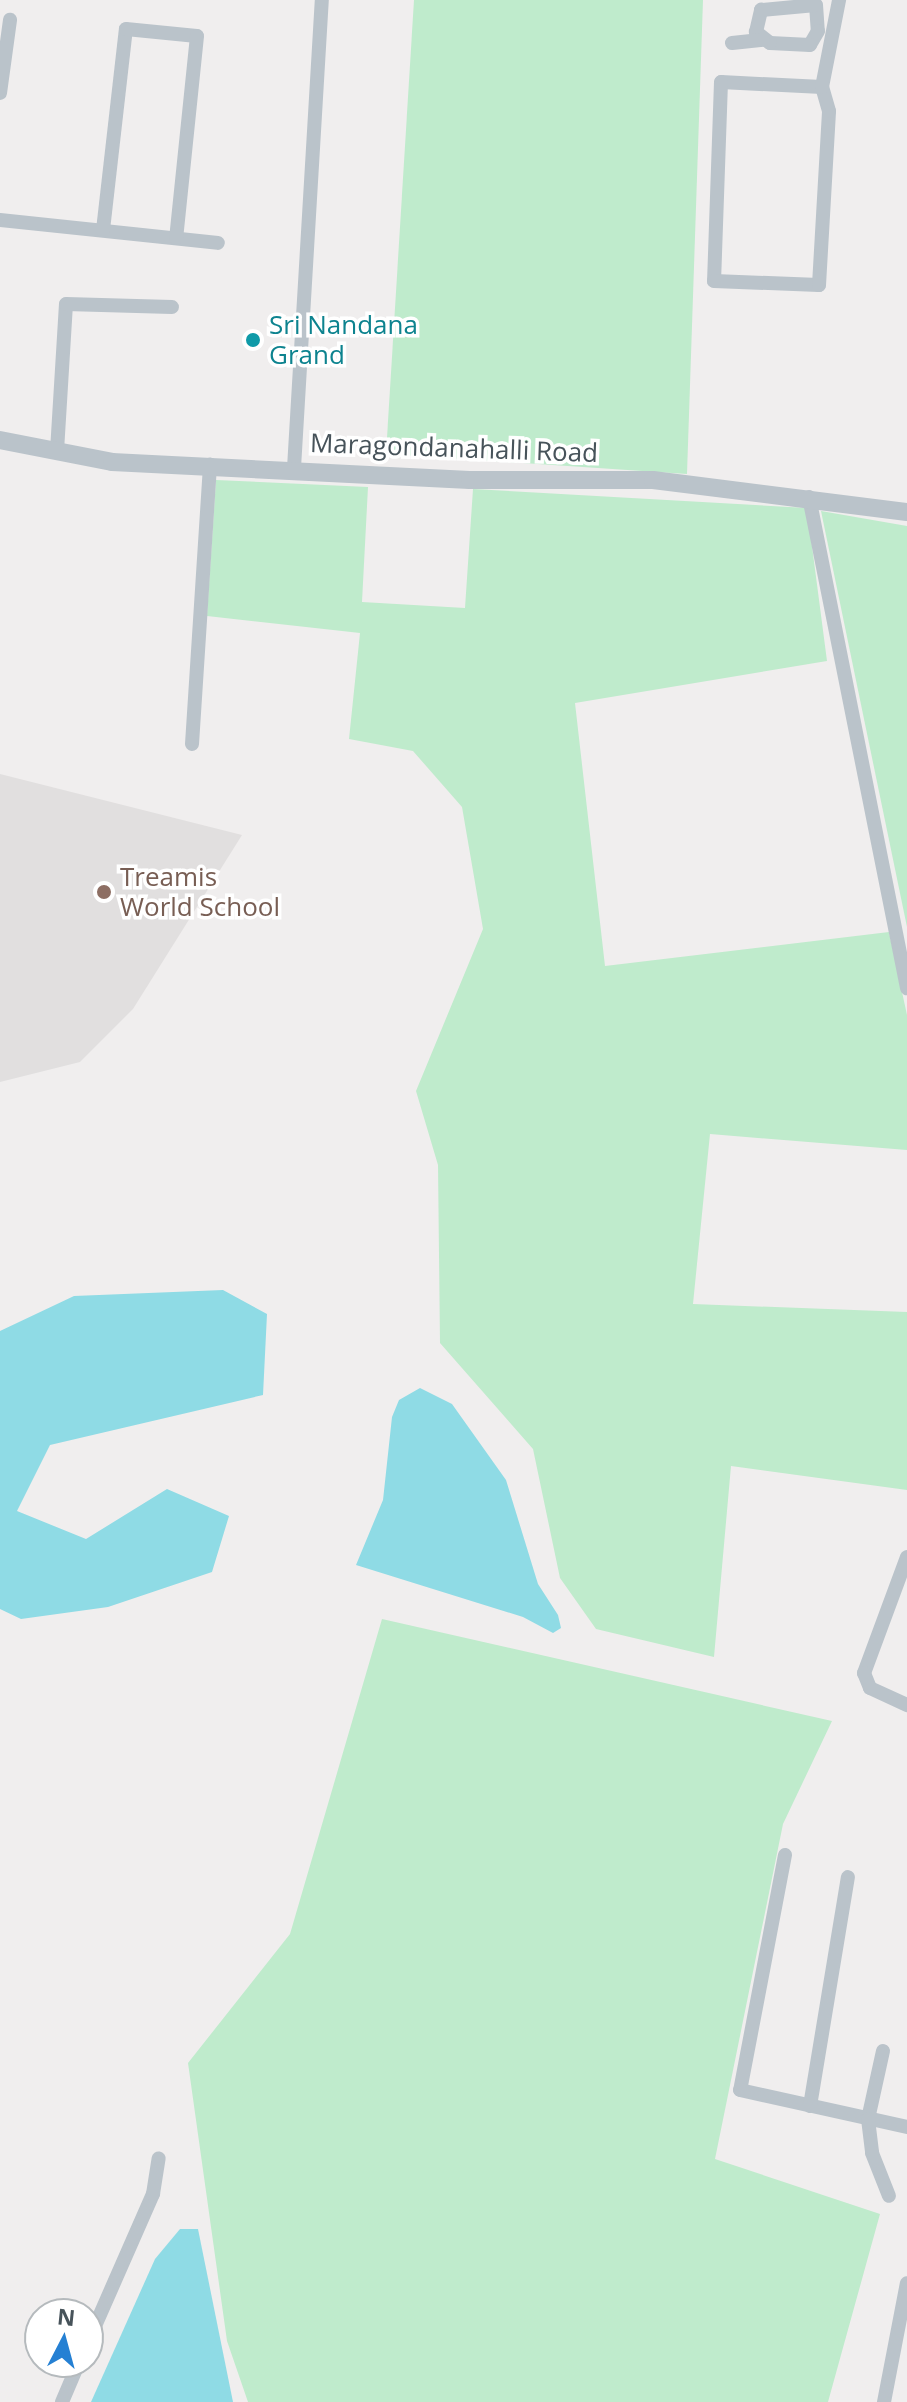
<!DOCTYPE html>
<html>
<head>
<meta charset="utf-8">
<style>
  body { margin:0 }
  #map { position:relative; width:907px; height:2402px; overflow:hidden; background:#f0eeee; font-family:"Open Sans",sans-serif }
  div>[style] { position:absolute }
  .education>* { inset:0; background:#e1dfdf }
  .green>* { inset:0; background:#bfebcc }
  .water>* { inset:0; background:#8fdbe5 }
  .minor>* { height:14px; margin:-7px; padding:0 7px; transform-origin:7px; border-radius:7px; background:#bac3ca }
  .tertiary>* { height:18px; margin:-9px; padding:0 9px; transform-origin:9px; border-radius:9px; background:#bac3ca }
  .dots>* { width:22px; height:22px; translate:-50% -50%; box-sizing:border-box; border:4px solid #fff; border-radius:50% }
  span { translate:-50% -50%; white-space:nowrap; text-align:center; line-height:1.15; -webkit-text-stroke:7px #fff; paint-order:stroke }
  .culture-label { font-size:26px; color:#0d838f }
  .left { translate:0 -50%; text-align:left }
  .street-label { font-size:26px; color:#47535a }
  .education-label { font-size:26px; color:#785e54 }
  .north { position:absolute; left:24px; top:2298px; width:80px; height:80px; box-sizing:border-box; background:#fff; border:2px solid #b5babd; border-radius:50%; rotate:6deg; font-size:22px; font-weight:700; line-height:32px; text-align:center; color:#47535a }
  .north::after { content:''; display:block; margin:auto; width:28px; height:36px; background:#2580d3; clip-path:polygon(50% 0,100% 100%,50% 72%,0 100%) }
</style>
</head>
<body>
<div id="map">
  <div class="education">
    <i style="clip-path:polygon(0 774px,242px 835px,133px 1009px,80px 1062px,0 1082px)"></i>
  </div>
  <div class="green">
    <i style="clip-path:polygon(414px 0,703px 0,687px 474px,386px 454px)"></i>
    <i style="clip-path:polygon(216px 480px,368px 487px,362px 602px,465px 608px,473px 489px,807px 508px,827px 661px,575px 703px,605px 966px,889px 932px,907px 1015px,907px 1150px,710px 1134px,693px 1304px,907px 1312px,907px 1490px,731px 1466px,714px 1657px,596px 1629px,560px 1578px,533px 1449px,440px 1343px,438px 1165px,416px 1091px,483px 929px,462px 807px,413px 751px,349px 739px,360px 633px,207px 616px)"></i>
    <i style="clip-path:polygon(821px 511px,907px 526px,907px 927px)"></i>
    <i style="clip-path:polygon(382px 1619px,832px 1721px,783px 1824px,715px 2159px,880px 2214px,828px 2402px,248px 2402px,227px 2341px,188px 2063px,290px 1934px)"></i>
  </div>
  <div class="water">
    <i style="clip-path:polygon(223px 1290px,267px 1314px,263px 1395px,50px 1445px,17px 1511px,86px 1539px,167px 1489px,229px 1516px,212px 1572px,108px 1607px,21px 1619px,0 1609px,0 1331px,74px 1296px)"></i>
    <i style="clip-path:polygon(420px 1388px,452px 1404px,506px 1480px,538px 1584px,558px 1615px,561px 1628px,553px 1633px,523px 1617px,356px 1565px,383px 1500px,392px 1417px,399px 1400px)"></i>
    <i style="clip-path:polygon(180px 2229px,198px 2229px,233px 2402px,91px 2402px,155px 2259px)"></i>
  </div>
  <div class="minor">
    <i style="left:816px;top:5px;width:26px;rotate:86deg"></i>
    <i style="left:818px;top:31px;width:16px;rotate:120deg"></i>
    <i style="left:810px;top:45px;width:40px;rotate:-177.1deg"></i>
    <i style="left:770px;top:43px;width:18px;rotate:-142deg"></i>
    <i style="left:756px;top:32px;width:23px;rotate:-77deg"></i>
    <i style="left:761px;top:10px;width:55px;rotate:-5.2deg"></i>
    <i style="left:732px;top:43px;width:31px;rotate:-6deg"></i>
    <i style="left:822px;top:87px;width:101px;rotate:-177.2deg"></i>
    <i style="left:721px;top:82px;width:199px;rotate:92deg"></i>
    <i style="left:714px;top:281px;width:105px;rotate:2.2deg"></i>
    <i style="left:819px;top:285px;width:174px;rotate:-86.7deg"></i>
    <i style="left:829px;top:111px;width:25px;rotate:-106deg"></i>
    <i style="left:822px;top:87px;width:89px;rotate:-78.9deg"></i>
    <i style="left:0;top:93px;width:74px;rotate:-82.2deg"></i>
    <i style="left:0;top:220px;width:219px;rotate:6deg"></i>
    <i style="left:103px;top:230px;width:202px;rotate:-83.5deg"></i>
    <i style="left:126px;top:29px;width:71px;rotate:5.6deg"></i>
    <i style="left:197px;top:36px;width:203px;rotate:95.9deg"></i>
    <i style="left:57px;top:451px;width:147px;rotate:-86.5deg"></i>
    <i style="left:66px;top:304px;width:106px;rotate:1.6deg"></i>
    <i style="left:294px;top:468px;width:469px;rotate:-86.6deg"></i>
    <i style="left:809px;top:497px;width:501px;rotate:78.71deg"></i>
    <i style="left:192px;top:744px;width:280px;rotate:-86.3deg"></i>
    <i style="left:907px;top:1557px;width:124px;rotate:110.3deg"></i>
    <i style="left:864px;top:1673px;width:16px;rotate:68deg"></i>
    <i style="left:870px;top:1688px;width:41px;rotate:24.7deg"></i>
    <i style="left:785px;top:1855px;width:239px;rotate:100.8deg"></i>
    <i style="left:740px;top:2090px;width:171px;rotate:12.5deg"></i>
    <i style="left:883px;top:2051px;width:70px;rotate:102.4deg"></i>
    <i style="left:868px;top:2119px;width:34px;rotate:83deg"></i>
    <i style="left:872px;top:2153px;width:46px;rotate:68.4deg"></i>
    <i style="left:810px;top:2106px;width:232px;rotate:-80.6deg"></i>
    <i style="left:88px;top:2342px;width:162px;rotate:-66.3deg"></i>
    <i style="left:153px;top:2194px;width:36px;rotate:-81deg"></i>
    <i style="left:62px;top:2402px;width:43px;rotate:-67deg"></i>
    <i style="left:884px;top:2402px;width:121px;rotate:-79.1deg"></i>
  </div>
  <div class="tertiary">
    <i style="left:0;top:440px;width:114px;rotate:11.1deg"></i>
    <i style="left:112px;top:462px;width:358px;rotate:2.9deg"></i>
    <i style="left:470px;top:480px;width:183px"></i>
    <i style="left:653px;top:480px;width:256px;rotate:7.2deg"></i>
  </div>
  <div class="dots">
    <i style="left:253px;top:340px;background:#0f9aa8"></i>
    <i style="left:104px;top:892px;background:#8d6e63"></i>
  </div>
  <div class="culture-label">
    <span class="left" style="left:269px;top:340px">Sri Nandana<br>Grand</span>
  </div>
  <div class="street-label">
    <span style="left:454px;top:448px;rotate:2deg">Maragondanahalli Road</span>
  </div>
  <div class="education-label">
    <span class="left" style="left:120px;top:892px">Treamis<br>World School</span>
  </div>
  <div class="north">N</div>
</div>
</body>
</html>
